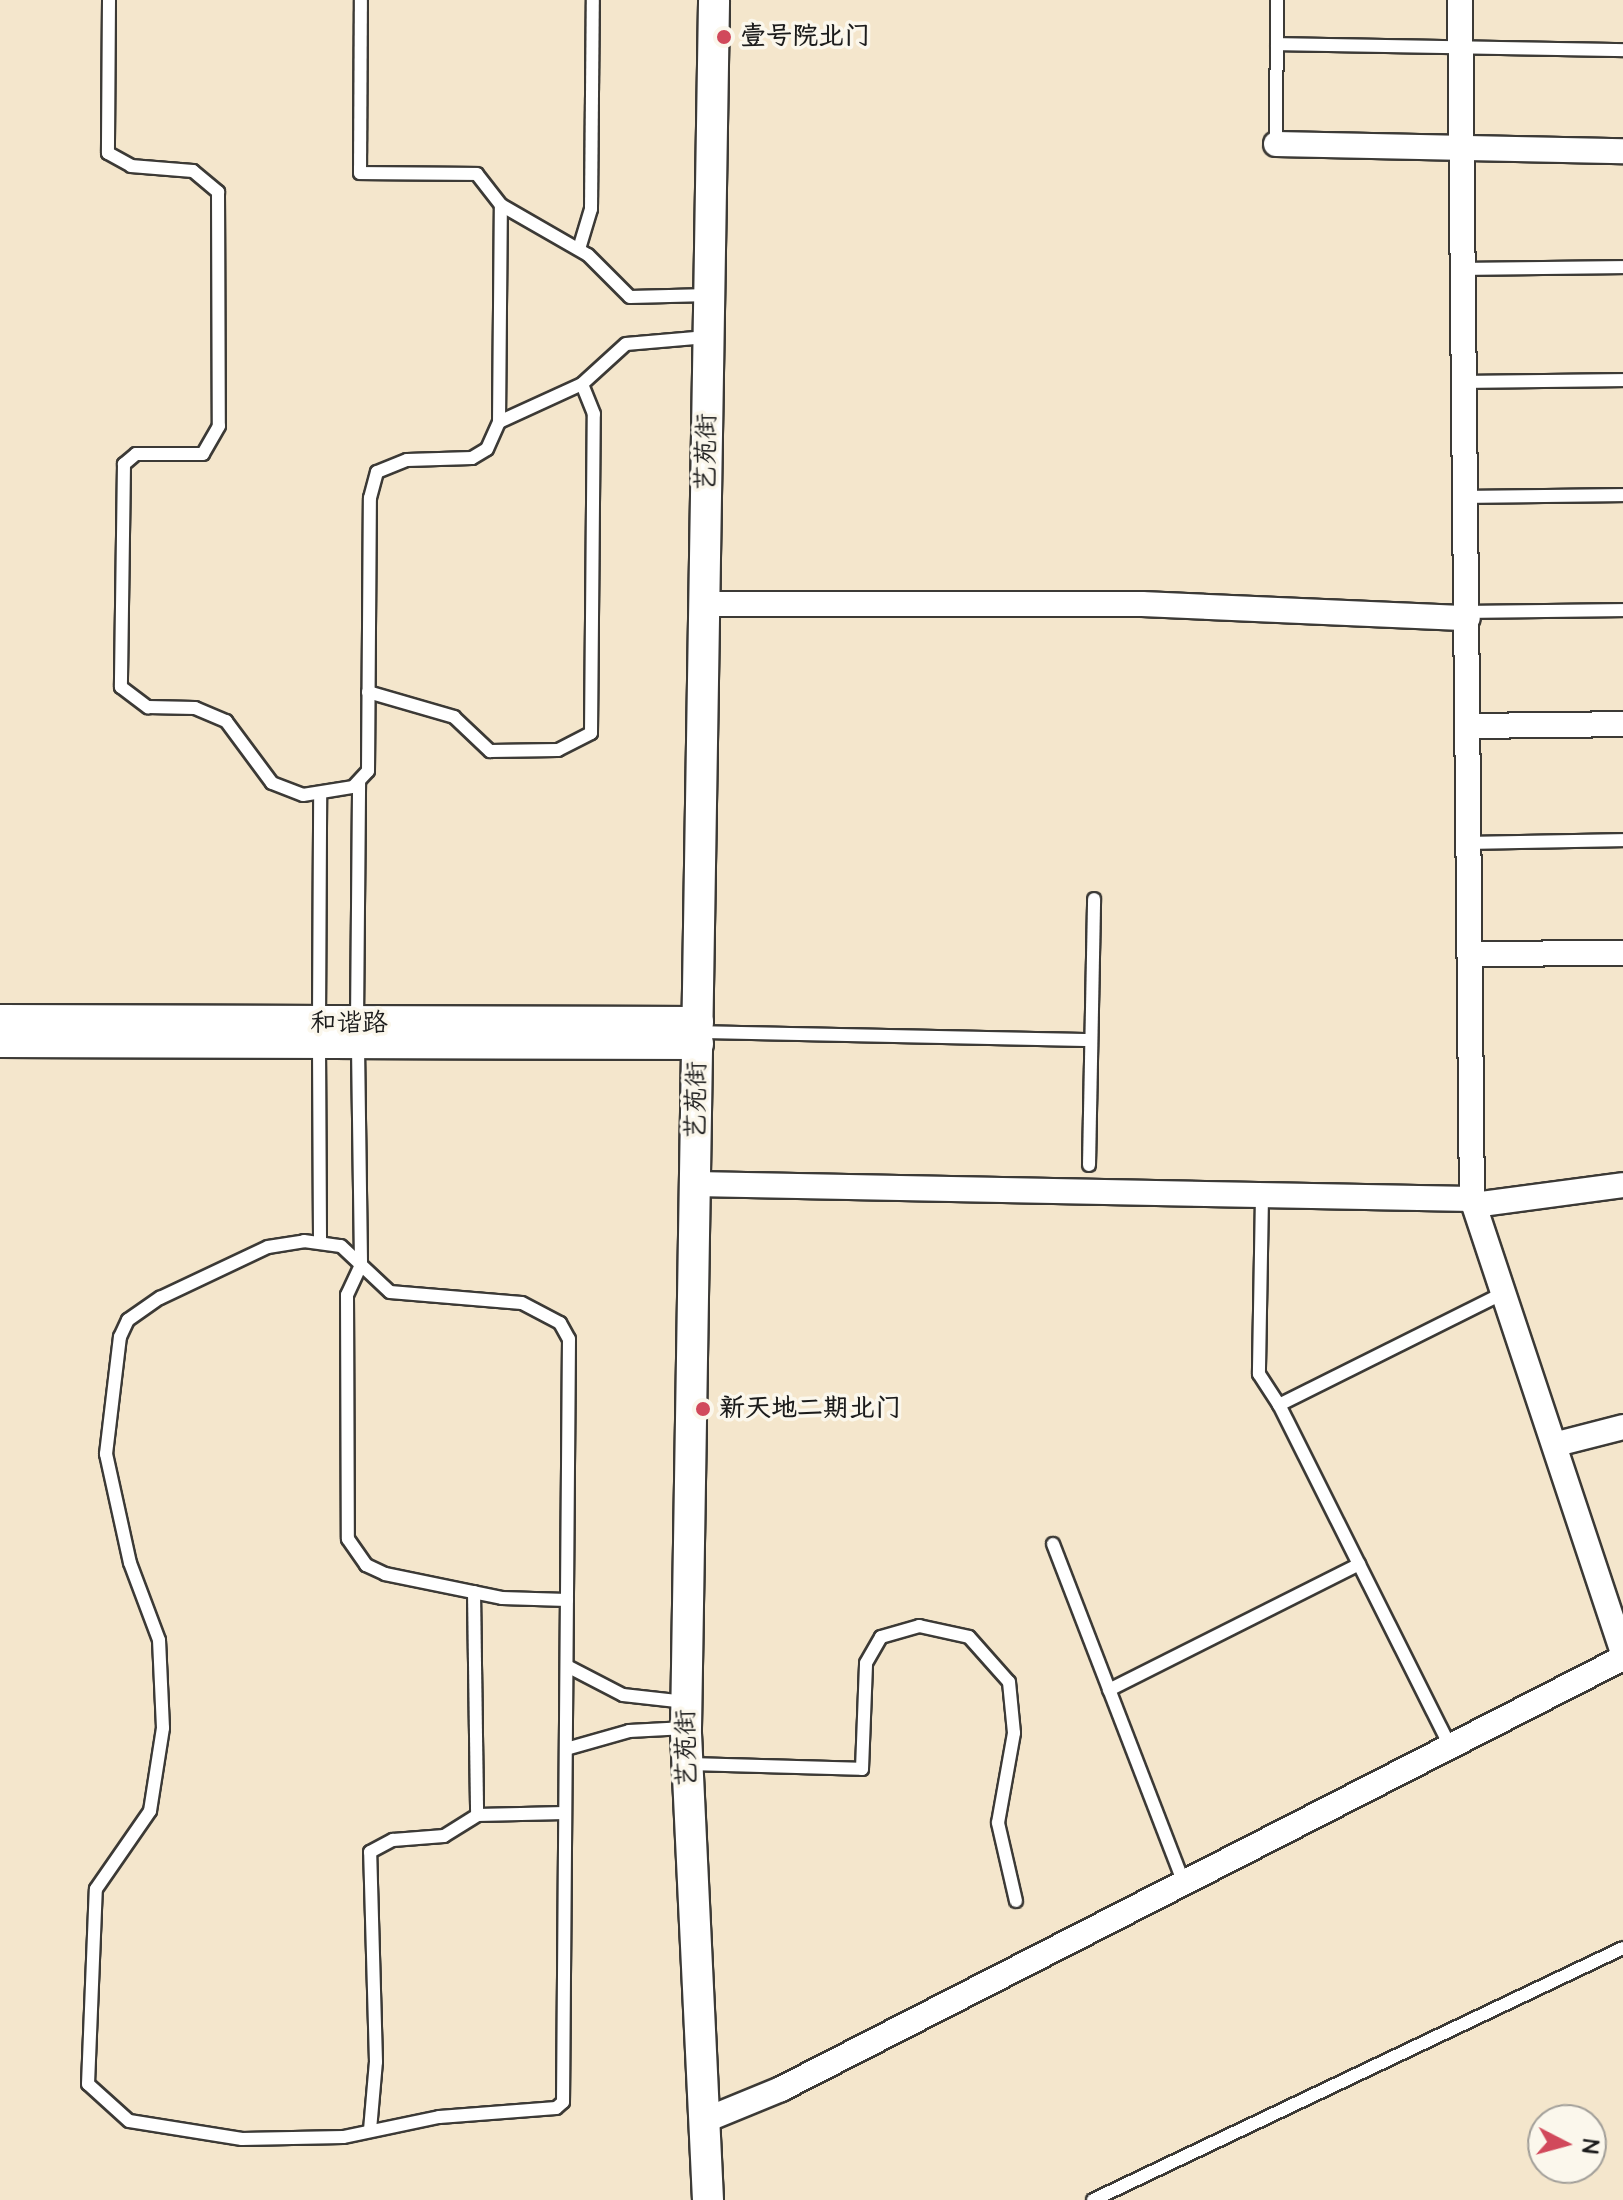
<!DOCTYPE html>
<html>
<head>
<meta charset="utf-8">
<style>
  body { margin:0 }
  #map { position:relative; width:1623px; height:2200px; overflow:hidden; background:#f4e6cc; font-family:"Architects Daughter","LXGW WenKai TC",sans-serif }
  div>[style] { position:absolute }
  .roads { filter:drop-shadow(2px 0 #3c3a36) drop-shadow(-2px 0 #3c3a36) drop-shadow(0 2px #3c3a36) drop-shadow(0 -2px #3c3a36) }
  .service>* { height:12px; margin:-6px; padding:0 6px; transform-origin:6px; border-radius:6px; background:#fff }
  .minor>* { height:24px; margin:-12px; padding:0 12px; transform-origin:12px; border-radius:12px; background:#fff }
  .tertiary>* { height:30px; margin:-15px; padding:0 15px; transform-origin:15px; border-radius:15px; background:#fff }
  .dots>* { width:22px; height:22px; translate:-50% -50%; box-sizing:border-box; border:4px solid #fbf7ec; border-radius:50% }
  span { translate:-50% -50%; white-space:nowrap; text-align:center; line-height:1.15; -webkit-text-stroke:7px #fbf7ec; paint-order:stroke }
  .poi-label { font-size:26px; color:#1c1c1c; font-weight:700 }
  .left { translate:0 -50%; text-align:left }
  .street-label { font-size:26px; color:#1c1c1c }
  .north { position:absolute; left:1527px; top:2104px; width:80px; height:80px; box-sizing:border-box; background:#fbf7ec; border:2px solid #a29f99; border-radius:50%; rotate:96deg; font-size:22px; font-weight:700; line-height:32px; text-align:center; color:#1c1c1c }
  .north::after { content:''; display:block; margin:auto; width:28px; height:36px; background:#d1495b; clip-path:polygon(50% 0,100% 100%,50% 72%,0 100%) }
</style>
</head>
<body>
<div id="map">
  <div class="roads">
    <div class="service">
      <i style="left:109px;top:0;width:153px;rotate:90.4deg"></i>
      <i style="left:108px;top:153px;width:26px;rotate:29deg"></i>
      <i style="left:131px;top:166px;width:62px;rotate:4.6deg"></i>
      <i style="left:193px;top:171px;width:33px;rotate:40deg"></i>
      <i style="left:218px;top:192px;width:234px;rotate:89.8deg"></i>
      <i style="left:219px;top:426px;width:32px;rotate:120deg"></i>
      <i style="left:203px;top:454px;width:67px;rotate:180deg"></i>
      <i style="left:136px;top:454px;width:16px;rotate:140deg"></i>
      <i style="left:124px;top:464px;width:223px;rotate:90.8deg"></i>
      <i style="left:121px;top:687px;width:34px;rotate:37deg"></i>
      <i style="left:148px;top:707px;width:47px;rotate:1.2deg"></i>
      <i style="left:195px;top:708px;width:34px;rotate:23deg"></i>
      <i style="left:226px;top:721px;width:77px;rotate:53.4deg"></i>
      <i style="left:272px;top:783px;width:33px;rotate:21deg"></i>
      <i style="left:303px;top:795px;width:51px;rotate:-9.1deg"></i>
      <i style="left:353px;top:787px;width:22px;rotate:-47deg"></i>
      <i style="left:368px;top:771px;width:273px;rotate:-89.6deg"></i>
      <i style="left:370px;top:498px;width:27px;rotate:-75deg"></i>
      <i style="left:377px;top:472px;width:32px;rotate:-22deg"></i>
      <i style="left:407px;top:460px;width:65px;rotate:-1.8deg"></i>
      <i style="left:472px;top:458px;width:17px;rotate:-31deg"></i>
      <i style="left:487px;top:449px;width:30px;rotate:-66deg"></i>
      <i style="left:499px;top:422px;width:217px;rotate:-89.5deg"></i>
      <i style="left:501px;top:205px;width:39px;rotate:-128deg"></i>
      <i style="left:477px;top:174px;width:117px;rotate:-179.5deg"></i>
      <i style="left:360px;top:173px;width:173px;rotate:-89.7deg"></i>
      <i style="left:1277px;top:44px;width:346px;rotate:1deg"></i>
      <i style="left:1276px;top:144px;width:144px;rotate:-89.6deg"></i>
      <i style="left:501px;top:205px;width:100px;rotate:29.9deg"></i>
      <i style="left:588px;top:255px;width:59px;rotate:45deg"></i>
      <i style="left:630px;top:297px;width:79px;rotate:-1.5deg"></i>
      <i style="left:579px;top:249px;width:42px;rotate:-73.3deg"></i>
      <i style="left:591px;top:209px;width:209px;rotate:-89.5deg"></i>
      <i style="left:1463px;top:269px;width:160px;rotate:-0.7deg"></i>
      <i style="left:1465px;top:382px;width:158px;rotate:-0.7deg"></i>
      <i style="left:499px;top:422px;width:91px;rotate:-24.6deg"></i>
      <i style="left:582px;top:384px;width:59px;rotate:-42.3deg"></i>
      <i style="left:626px;top:344px;width:81px;rotate:-4.9deg"></i>
      <i style="left:1466px;top:497px;width:157px;rotate:-0.7deg"></i>
      <i style="left:1468px;top:612px;width:155px;rotate:-0.7deg"></i>
      <i style="left:368px;top:692px;width:90px;rotate:16.2deg"></i>
      <i style="left:454px;top:717px;width:50px;rotate:43.4deg"></i>
      <i style="left:490px;top:751px;width:68px;rotate:-0.8deg"></i>
      <i style="left:558px;top:750px;width:37px;rotate:-27deg"></i>
      <i style="left:591px;top:733px;width:319px;rotate:-89.5deg"></i>
      <i style="left:594px;top:414px;width:32px;rotate:-112deg"></i>
      <i style="left:1471px;top:843px;width:152px;rotate:-1.1deg"></i>
      <i style="left:319px;top:1020px;width:225px;rotate:-89.7deg"></i>
      <i style="left:357px;top:1022px;width:240px;rotate:-89.5deg"></i>
      <i style="left:698px;top:1032px;width:393px;rotate:1.2deg"></i>
      <i style="left:319px;top:1046px;width:195px;rotate:89.7deg"></i>
      <i style="left:358px;top:1047px;width:218px;rotate:89.2deg"></i>
      <i style="left:361px;top:1265px;width:33px;rotate:115deg"></i>
      <i style="left:347px;top:1295px;width:244px;rotate:89.8deg"></i>
      <i style="left:348px;top:1539px;width:32px;rotate:55deg"></i>
      <i style="left:366px;top:1565px;width:21px;rotate:25deg"></i>
      <i style="left:385px;top:1574px;width:119px;rotate:11.6deg"></i>
      <i style="left:502px;top:1598px;width:65px;rotate:1.8deg"></i>
      <i style="left:1089px;top:1165px;width:266px;rotate:-88.9deg"></i>
      <i style="left:1262px;top:1196px;width:178px;rotate:91deg"></i>
      <i style="left:1259px;top:1374px;width:37px;rotate:57deg"></i>
      <i style="left:304px;top:1241px;width:37px;rotate:8deg"></i>
      <i style="left:341px;top:1246px;width:67px;rotate:43.2deg"></i>
      <i style="left:390px;top:1292px;width:132px;rotate:4.8deg"></i>
      <i style="left:522px;top:1303px;width:43px;rotate:27.8deg"></i>
      <i style="left:560px;top:1323px;width:18px;rotate:61deg"></i>
      <i style="left:569px;top:1339px;width:763px;rotate:90.45deg"></i>
      <i style="left:563px;top:2102px;width:9px;rotate:139deg"></i>
      <i style="left:556px;top:2108px;width:117px;rotate:175.6deg"></i>
      <i style="left:439px;top:2117px;width:98px;rotate:168.2deg"></i>
      <i style="left:343px;top:2137px;width:101px;rotate:178.9deg"></i>
      <i style="left:242px;top:2139px;width:114px;rotate:-170.9deg"></i>
      <i style="left:129px;top:2121px;width:55px;rotate:-137.9deg"></i>
      <i style="left:88px;top:2084px;width:195px;rotate:-87.7deg"></i>
      <i style="left:96px;top:1889px;width:95px;rotate:-55.3deg"></i>
      <i style="left:150px;top:1811px;width:84px;rotate:-81.1deg"></i>
      <i style="left:163px;top:1728px;width:88px;rotate:-92.6deg"></i>
      <i style="left:159px;top:1640px;width:82px;rotate:-110.6deg"></i>
      <i style="left:130px;top:1563px;width:112px;rotate:-102.4deg"></i>
      <i style="left:106px;top:1454px;width:118px;rotate:-83.2deg"></i>
      <i style="left:120px;top:1337px;width:19px;rotate:-65deg"></i>
      <i style="left:128px;top:1320px;width:39px;rotate:-35deg"></i>
      <i style="left:160px;top:1298px;width:119px;rotate:-25.3deg"></i>
      <i style="left:268px;top:1247px;width:36px;rotate:-9deg"></i>
      <i style="left:1053px;top:1544px;width:361px;rotate:68.9deg"></i>
      <i style="left:474px;top:1592px;width:223px;rotate:89.2deg"></i>
      <i style="left:567px;top:1666px;width:63px;rotate:27.4deg"></i>
      <i style="left:623px;top:1695px;width:63px;rotate:6.3deg"></i>
      <i style="left:1109px;top:1690px;width:280px;rotate:-26.7deg"></i>
      <i style="left:1450px;top:1746px;width:381px;rotate:-116.6deg"></i>
      <i style="left:1279px;top:1405px;width:254px;rotate:-26.5deg"></i>
      <i style="left:566px;top:1749px;width:66px;rotate:-15.9deg"></i>
      <i style="left:629px;top:1731px;width:57px;rotate:-3deg"></i>
      <i style="left:687px;top:1764px;width:175px;rotate:1.6deg"></i>
      <i style="left:862px;top:1769px;width:106px;rotate:-87.8deg"></i>
      <i style="left:866px;top:1663px;width:30px;rotate:-60deg"></i>
      <i style="left:881px;top:1637px;width:40px;rotate:-16deg"></i>
      <i style="left:919px;top:1626px;width:51px;rotate:12.4deg"></i>
      <i style="left:969px;top:1637px;width:60px;rotate:48.4deg"></i>
      <i style="left:1009px;top:1682px;width:51px;rotate:84.4deg"></i>
      <i style="left:1014px;top:1733px;width:91px;rotate:100.1deg"></i>
      <i style="left:998px;top:1823px;width:80px;rotate:77deg"></i>
      <i style="left:370px;top:2130px;width:68px;rotate:-85deg"></i>
      <i style="left:376px;top:2062px;width:210px;rotate:-91.6deg"></i>
      <i style="left:370px;top:1852px;width:26px;rotate:-28deg"></i>
      <i style="left:393px;top:1840px;width:51px;rotate:-4.5deg"></i>
      <i style="left:444px;top:1836px;width:39px;rotate:-32deg"></i>
      <i style="left:477px;top:1815px;width:88px;rotate:-1.3deg"></i>
      <i style="left:1093px;top:2200px;width:587px;rotate:-25.43deg"></i>
    </div>
    <div class="minor">
      <i style="left:1460px;top:0;width:1199px;rotate:89.43deg"></i>
      <i style="left:1472px;top:1199px;width:478px;rotate:71.6deg"></i>
      <i style="left:1276px;top:144px;width:347px;rotate:1.2deg"></i>
      <i style="left:705px;top:604px;width:437px"></i>
      <i style="left:1142px;top:604px;width:326px;rotate:2.5deg"></i>
      <i style="left:1469px;top:726px;width:154px;rotate:-0.7deg"></i>
      <i style="left:1472px;top:954px;width:151px;rotate:-0.4deg"></i>
      <i style="left:695px;top:1184px;width:777px;rotate:1.11deg"></i>
      <i style="left:1474px;top:1205px;width:150px;rotate:-7.6deg"></i>
      <i style="left:1557px;top:1444px;width:68px;rotate:-14.4deg"></i>
      <i style="left:703px;top:2121px;width:84px;rotate:-22.3deg"></i>
      <i style="left:781px;top:2089px;width:946px;rotate:-27.11deg"></i>
    </div>
    <div class="tertiary">
      <i style="left:0;top:1020px;width:698px;rotate:0.16deg"></i>
      <i style="left:0;top:1042px;width:698px;rotate:0.16deg"></i>
      <i style="left:708px;top:2200px;width:473px;rotate:-92.7deg"></i>
      <i style="left:686px;top:1728px;width:1728px;rotate:-89.07deg"></i>
    </div>
  </div>
  <div class="dots">
    <i style="left:724px;top:37px;background:#d1495b"></i>
    <i style="left:703px;top:1409px;background:#d1495b"></i>
  </div>
  <div class="poi-label">
    <span class="left" style="left:740px;top:37px">壹号院北门</span>
    <span class="left" style="left:719px;top:1409px">新天地二期北门</span>
  </div>
  <div class="street-label">
    <span style="left:707px;top:452px;rotate:-89deg">艺苑街</span>
    <span style="left:349px;top:1024px">和谐路</span>
    <span style="left:697px;top:1100px;rotate:-89deg">艺苑街</span>
    <span style="left:687px;top:1748px;rotate:-91deg">艺苑街</span>
  </div>
  <div class="north">N</div>
</div>
</body>
</html>
